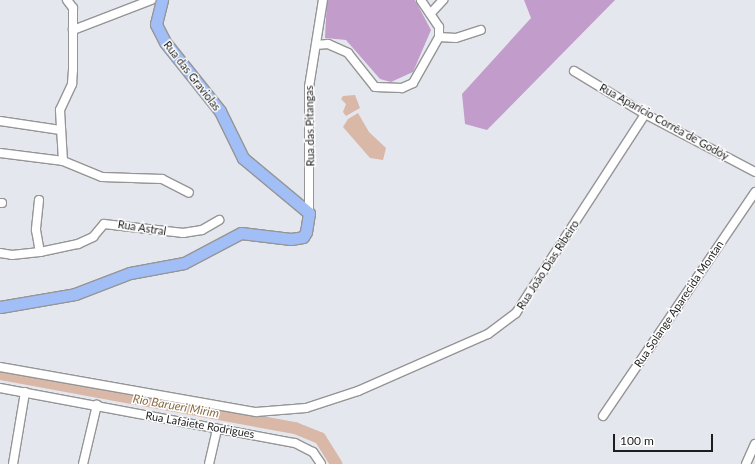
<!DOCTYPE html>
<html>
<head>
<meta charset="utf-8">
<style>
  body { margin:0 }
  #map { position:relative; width:755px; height:464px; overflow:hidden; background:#e5e7ee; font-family:Lato,sans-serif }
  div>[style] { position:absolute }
  .forest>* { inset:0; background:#c29ccb }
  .water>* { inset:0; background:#d9b8a7 }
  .river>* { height:12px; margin:-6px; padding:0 6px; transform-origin:6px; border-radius:6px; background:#d9b8a7 }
  .roads { filter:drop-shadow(1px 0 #959595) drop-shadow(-1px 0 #959595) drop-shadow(0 1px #959595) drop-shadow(0 -1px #959595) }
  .minor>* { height:8px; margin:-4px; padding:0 4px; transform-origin:4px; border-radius:4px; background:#fff }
  .major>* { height:11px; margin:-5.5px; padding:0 5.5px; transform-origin:5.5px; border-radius:5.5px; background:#a2bef6 }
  span { translate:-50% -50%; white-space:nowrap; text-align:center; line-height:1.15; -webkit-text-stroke:3px #fff; paint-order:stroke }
  .street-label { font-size:11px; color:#1e1e1e }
  .water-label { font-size:12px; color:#8a6d43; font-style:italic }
  .scale { position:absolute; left:613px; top:434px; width:100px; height:18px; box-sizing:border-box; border:2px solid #1e1e1e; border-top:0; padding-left:5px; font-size:12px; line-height:14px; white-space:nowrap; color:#1e1e1e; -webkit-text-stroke:3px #fff; paint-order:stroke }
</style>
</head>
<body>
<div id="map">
  <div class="forest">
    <i style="clip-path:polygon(327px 0,415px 0,431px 30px,413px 72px,391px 82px,380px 79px,346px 40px,325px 38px)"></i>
    <i style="clip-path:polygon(524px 0,615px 0,487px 130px,465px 124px,462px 94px,531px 18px)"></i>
  </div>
  <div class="water">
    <i style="clip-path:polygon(355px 95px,360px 108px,346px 116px,343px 112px,346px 104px,341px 99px,343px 96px)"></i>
    <i style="clip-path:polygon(358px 113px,369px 132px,386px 148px,383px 160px,370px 158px,343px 127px,348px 119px)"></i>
  </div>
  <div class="river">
    <i style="left:0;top:374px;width:300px;rotate:10.4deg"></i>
    <i style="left:295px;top:428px;width:27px;rotate:22deg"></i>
    <i style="left:320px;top:438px;width:31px;rotate:58deg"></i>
  </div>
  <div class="roads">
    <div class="minor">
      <i style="left:431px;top:13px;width:18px;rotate:-47deg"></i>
      <i style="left:73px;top:30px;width:84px;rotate:-21deg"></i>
      <i style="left:439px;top:37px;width:17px;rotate:3deg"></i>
      <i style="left:456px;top:38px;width:26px;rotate:-18deg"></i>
      <i style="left:316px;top:45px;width:12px;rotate:-5deg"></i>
      <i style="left:328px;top:44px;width:22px;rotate:24deg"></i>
      <i style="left:348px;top:53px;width:43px;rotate:51.5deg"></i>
      <i style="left:375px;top:87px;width:27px;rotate:2deg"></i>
      <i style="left:402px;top:88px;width:12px;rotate:-24deg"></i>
      <i style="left:413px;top:83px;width:53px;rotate:-60.5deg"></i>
      <i style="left:439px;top:37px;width:10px;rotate:-90deg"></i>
      <i style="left:439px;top:27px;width:32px;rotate:-124deg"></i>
      <i style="left:574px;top:71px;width:83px;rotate:31.2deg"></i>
      <i style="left:645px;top:114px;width:124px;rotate:27.8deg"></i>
      <i style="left:0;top:121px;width:61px;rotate:8.5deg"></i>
      <i style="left:0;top:153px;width:64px;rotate:7.2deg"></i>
      <i style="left:63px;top:161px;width:42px;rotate:22.3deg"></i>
      <i style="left:102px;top:177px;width:60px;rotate:1.9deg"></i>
      <i style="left:162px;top:179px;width:30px;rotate:27deg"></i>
      <i style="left:63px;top:161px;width:51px;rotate:-93.4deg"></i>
      <i style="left:60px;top:110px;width:29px;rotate:-65deg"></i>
      <i style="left:72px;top:84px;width:14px;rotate:-86deg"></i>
      <i style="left:73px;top:70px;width:62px;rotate:-90deg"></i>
      <i style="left:73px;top:8px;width:10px;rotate:-127deg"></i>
      <i style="left:39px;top:200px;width:30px;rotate:96deg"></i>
      <i style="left:36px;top:230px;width:22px;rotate:80deg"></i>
      <i style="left:0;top:203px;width:2px"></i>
      <i style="left:309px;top:213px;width:126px;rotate:-90deg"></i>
      <i style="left:309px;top:87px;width:88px;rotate:-80.9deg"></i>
      <i style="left:0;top:253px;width:12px;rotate:9deg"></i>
      <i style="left:12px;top:255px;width:28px;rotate:-6deg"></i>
      <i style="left:40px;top:252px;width:39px;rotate:-12deg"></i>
      <i style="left:78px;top:244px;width:17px;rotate:-25deg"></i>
      <i style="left:93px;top:237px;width:17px;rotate:-50deg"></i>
      <i style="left:104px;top:224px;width:80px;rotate:6.5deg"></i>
      <i style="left:183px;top:233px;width:19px;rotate:-9deg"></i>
      <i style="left:202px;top:230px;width:20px;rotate:-30deg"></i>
      <i style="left:0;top:367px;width:260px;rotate:10deg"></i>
      <i style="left:256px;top:412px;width:50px;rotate:-4.6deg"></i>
      <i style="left:306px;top:408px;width:55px;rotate:-18.1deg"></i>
      <i style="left:358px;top:391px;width:142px;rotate:-23.7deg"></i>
      <i style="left:488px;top:334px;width:35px;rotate:-37deg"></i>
      <i style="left:516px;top:313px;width:237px;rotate:-57deg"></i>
      <i style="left:0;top:388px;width:300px;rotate:10.6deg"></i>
      <i style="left:295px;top:443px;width:20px;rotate:27deg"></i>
      <i style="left:313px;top:452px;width:14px;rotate:56deg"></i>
      <i style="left:603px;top:416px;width:271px;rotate:-55.8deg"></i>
      <i style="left:13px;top:464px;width:73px;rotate:-80.5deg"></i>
      <i style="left:83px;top:464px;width:61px;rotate:-76.7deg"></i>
      <i style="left:209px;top:464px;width:36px;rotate:-77deg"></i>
      <i style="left:746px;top:464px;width:22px;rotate:-66deg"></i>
    </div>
    <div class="major">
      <i style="left:0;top:307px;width:76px;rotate:-9.8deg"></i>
      <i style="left:75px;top:294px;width:59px;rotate:-20.9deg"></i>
      <i style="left:130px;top:273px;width:55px;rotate:-10.5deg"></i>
      <i style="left:184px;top:263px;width:64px;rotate:-27.8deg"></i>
      <i style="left:241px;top:233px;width:50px;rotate:6.8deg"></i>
      <i style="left:291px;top:239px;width:12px;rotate:-9deg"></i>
      <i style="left:303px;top:237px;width:6px;rotate:-59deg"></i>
      <i style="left:306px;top:232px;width:19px;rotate:-81deg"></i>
      <i style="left:309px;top:213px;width:86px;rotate:-140.2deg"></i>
      <i style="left:243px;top:158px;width:52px;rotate:-116.1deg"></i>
      <i style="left:220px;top:111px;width:88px;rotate:-128.6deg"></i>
      <i style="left:165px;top:42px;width:20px;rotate:-117deg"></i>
      <i style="left:156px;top:24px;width:25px;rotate:-76deg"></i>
    </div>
  </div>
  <div class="street-label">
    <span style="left:192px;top:76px;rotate:52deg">Rua das Graviolas</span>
    <span style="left:664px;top:122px;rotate:29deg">Rua Aparício Corrêa de Godóy</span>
    <span style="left:310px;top:126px;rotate:-91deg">Rua das Pitangas</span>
    <span style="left:142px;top:228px;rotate:9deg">Rua Astral</span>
    <span style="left:548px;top:265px;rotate:-57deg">Rua João Dias Ribeiro</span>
    <span style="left:679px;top:304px;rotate:-56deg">Rua Solange Aparecida Montan</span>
    <span style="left:200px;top:425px;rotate:10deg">Rua Lafaiete Rodrigues</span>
  </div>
  <div class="water-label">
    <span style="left:176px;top:406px;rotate:10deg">Rio Barueri Mirim</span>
  </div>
  <div class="scale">100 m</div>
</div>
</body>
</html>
